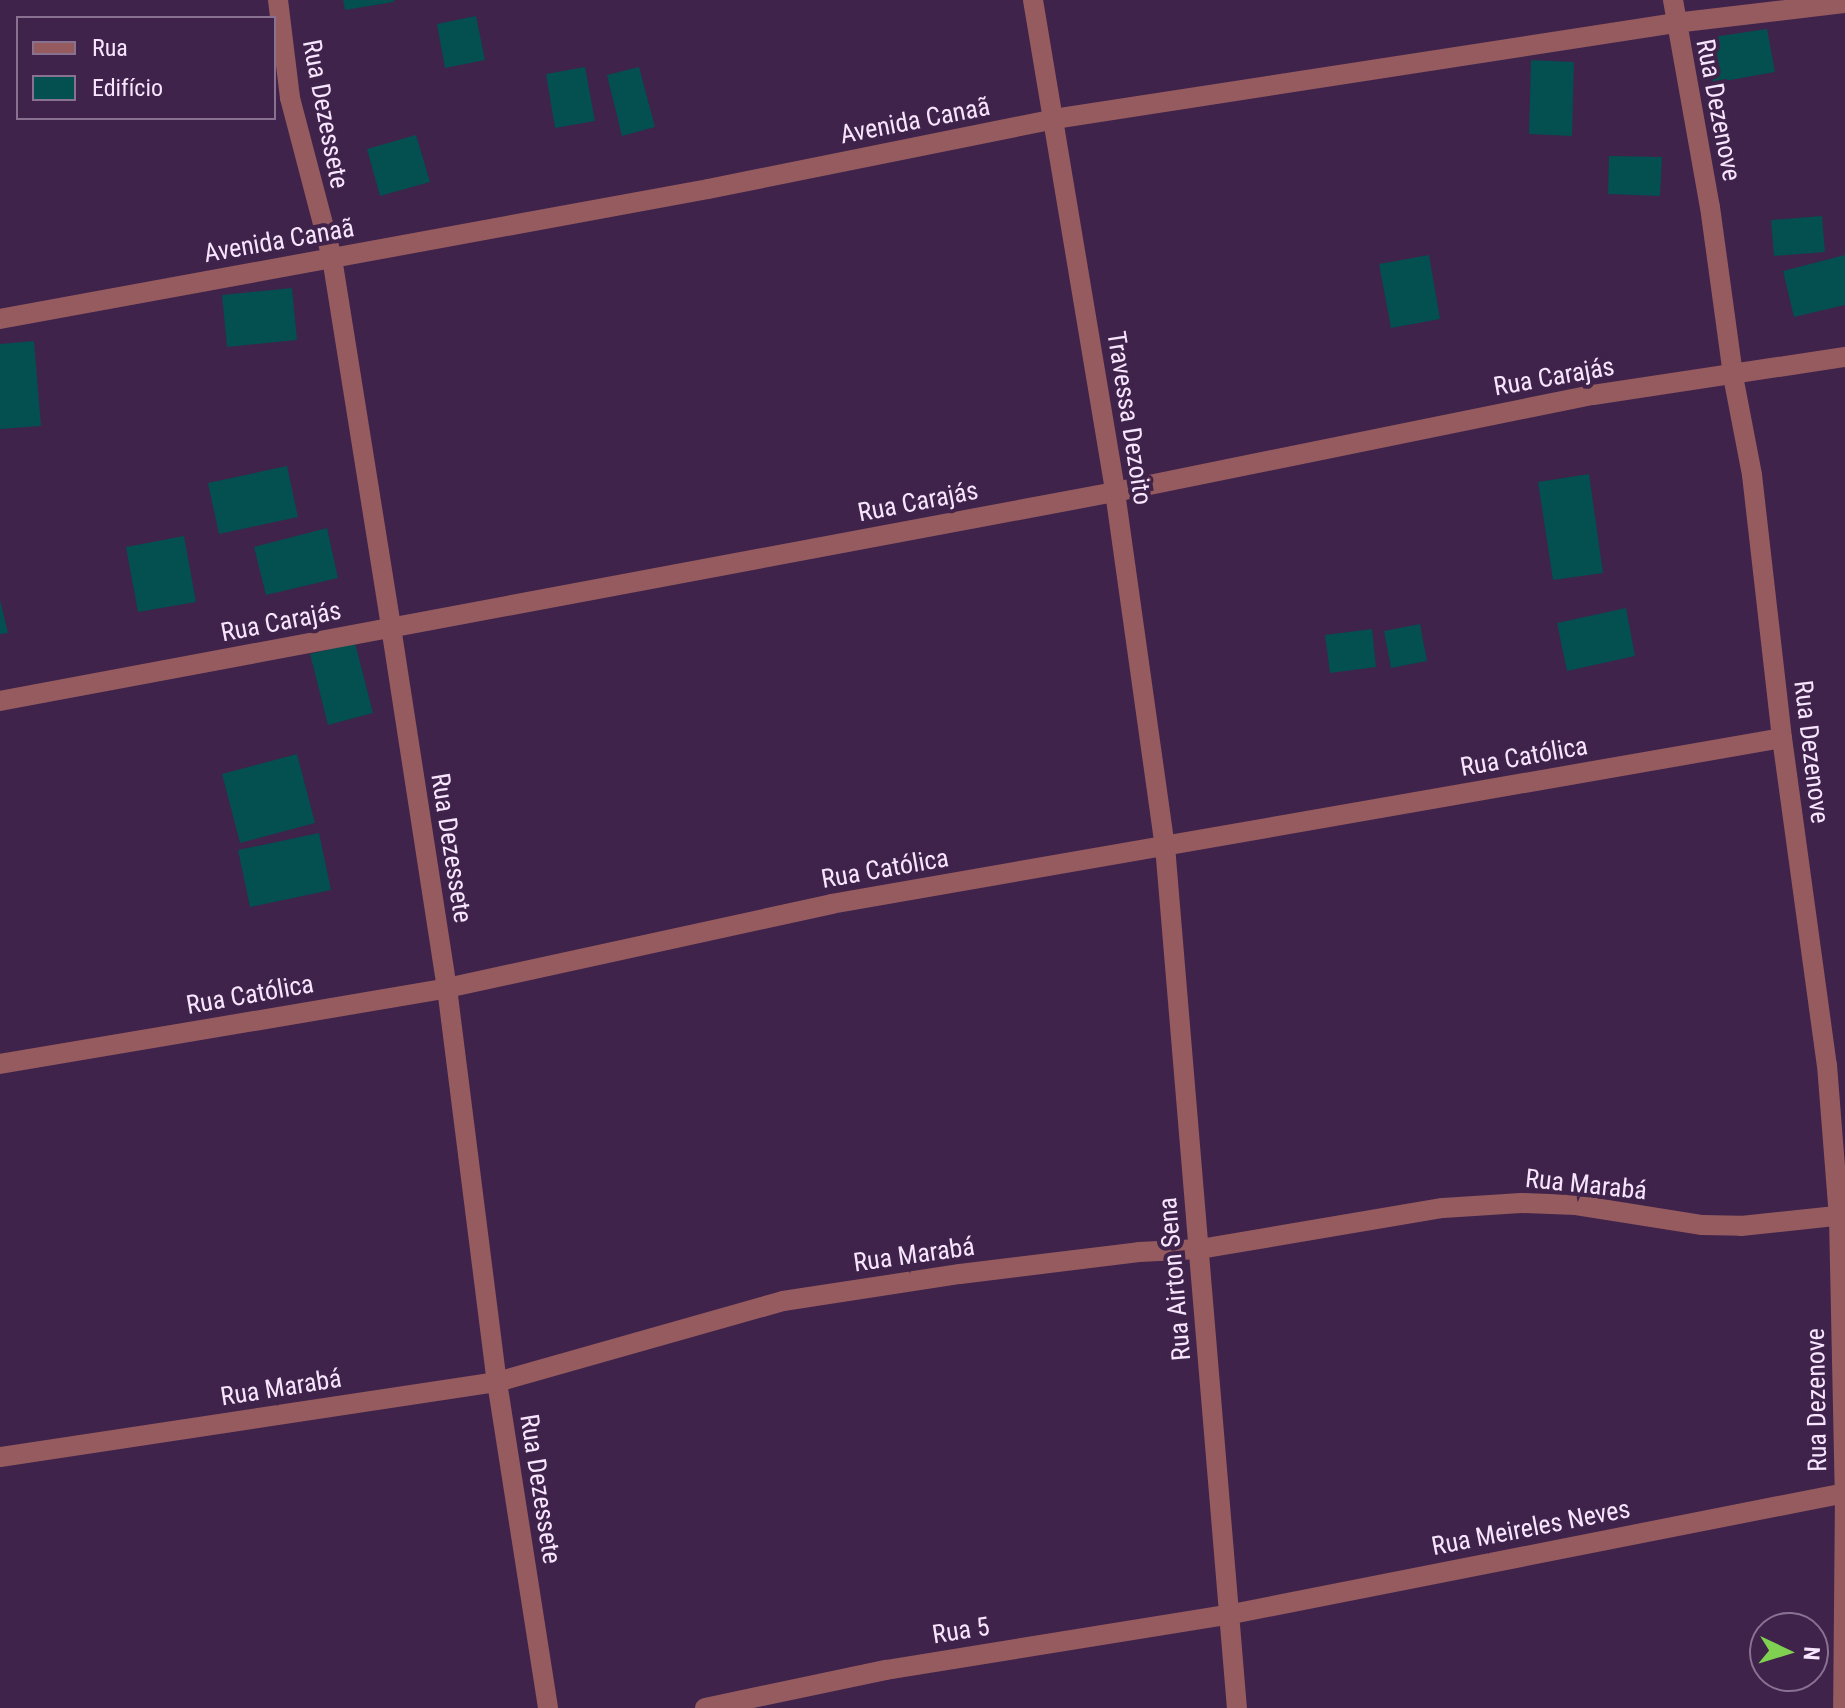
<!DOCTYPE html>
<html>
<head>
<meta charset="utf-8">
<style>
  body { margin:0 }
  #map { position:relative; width:1845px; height:1708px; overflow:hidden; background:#3f234a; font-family:"Roboto Condensed",sans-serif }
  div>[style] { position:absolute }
  .building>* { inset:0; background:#044f4f }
  .minor>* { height:20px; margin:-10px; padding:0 10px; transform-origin:10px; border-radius:10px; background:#955b5f }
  span { translate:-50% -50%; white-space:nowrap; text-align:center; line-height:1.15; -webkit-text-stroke:8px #3f234a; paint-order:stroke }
  .street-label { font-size:26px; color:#f7e5fe }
  .legend { position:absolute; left:16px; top:16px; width:260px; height:104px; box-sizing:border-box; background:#3f234a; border:2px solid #897192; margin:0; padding:10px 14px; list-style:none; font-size:24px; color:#f7e5fe }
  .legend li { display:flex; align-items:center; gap:16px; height:40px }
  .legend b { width:40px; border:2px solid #897192 }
  .north { position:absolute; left:1749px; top:1612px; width:80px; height:80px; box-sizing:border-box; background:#3f234a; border:2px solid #897192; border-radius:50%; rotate:94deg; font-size:22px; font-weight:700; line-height:32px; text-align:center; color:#f7e5fe }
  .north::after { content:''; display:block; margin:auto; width:28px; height:36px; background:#80d052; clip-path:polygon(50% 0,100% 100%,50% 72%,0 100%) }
</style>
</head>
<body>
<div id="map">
  <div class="building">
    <i style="clip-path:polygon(343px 0,394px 0,394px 2px,345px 10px)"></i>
    <i style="clip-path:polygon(476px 16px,485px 60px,445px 68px,437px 24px)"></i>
    <i style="clip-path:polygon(1767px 29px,1775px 72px,1713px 83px,1706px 38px)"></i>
    <i style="clip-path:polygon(1531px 60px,1574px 62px,1572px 136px,1529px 134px)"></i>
    <i style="clip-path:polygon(585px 67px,595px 121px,555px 128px,546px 74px)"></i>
    <i style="clip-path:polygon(639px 67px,655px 127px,622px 136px,607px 75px)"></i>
    <i style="clip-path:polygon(416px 135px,430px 182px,380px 196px,367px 149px)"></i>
    <i style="clip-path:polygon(1609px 156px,1662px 157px,1660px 196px,1608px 194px)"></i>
    <i style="clip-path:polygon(1822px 216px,1825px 252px,1774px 256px,1771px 220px)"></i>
    <i style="clip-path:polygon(1429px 255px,1440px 319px,1391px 328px,1379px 264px)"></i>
    <i style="clip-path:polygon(1845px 255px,1845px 305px,1794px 317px,1783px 271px)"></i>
    <i style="clip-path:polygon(292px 288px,297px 340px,227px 347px,222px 295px)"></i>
    <i style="clip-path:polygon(34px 341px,41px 426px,0 429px,0 344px)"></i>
    <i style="clip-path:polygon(287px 466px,298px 517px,219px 534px,208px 483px)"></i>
    <i style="clip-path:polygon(1589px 474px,1603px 573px,1553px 580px,1538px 482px)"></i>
    <i style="clip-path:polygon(327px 528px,338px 578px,266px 595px,254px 547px)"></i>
    <i style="clip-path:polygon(184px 536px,196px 602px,138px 612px,126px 547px)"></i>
    <i style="clip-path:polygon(0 600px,8px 633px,0 634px)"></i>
    <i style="clip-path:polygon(1626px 608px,1635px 656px,1567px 671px,1557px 623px)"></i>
    <i style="clip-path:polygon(1420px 624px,1427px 661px,1391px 668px,1384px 631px)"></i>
    <i style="clip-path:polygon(1372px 629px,1376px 667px,1330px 673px,1325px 635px)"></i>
    <i style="clip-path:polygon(355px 643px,373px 713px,328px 725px,310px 654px)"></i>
    <i style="clip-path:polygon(297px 754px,315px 823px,240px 843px,222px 774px)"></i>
    <i style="clip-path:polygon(319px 833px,331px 890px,250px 907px,238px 850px)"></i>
  </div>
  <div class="minor">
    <i style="left:278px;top:0;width:99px;rotate:83deg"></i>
    <i style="left:290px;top:98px;width:165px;rotate:75.3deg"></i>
    <i style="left:332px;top:258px;width:374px;rotate:80.9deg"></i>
    <i style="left:391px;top:627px;width:365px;rotate:81.2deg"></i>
    <i style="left:447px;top:988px;width:397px;rotate:82.8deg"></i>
    <i style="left:497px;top:1382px;width:330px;rotate:81.1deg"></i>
    <i style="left:1033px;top:0;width:499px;rotate:80.5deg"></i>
    <i style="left:1115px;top:492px;width:358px;rotate:82deg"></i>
    <i style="left:1165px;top:846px;width:865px;rotate:85.23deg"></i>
    <i style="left:1673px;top:0;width:210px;rotate:79.9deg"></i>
    <i style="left:1710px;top:207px;width:171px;rotate:82.2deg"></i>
    <i style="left:1733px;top:376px;width:101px;rotate:79.1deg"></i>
    <i style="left:1752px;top:475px;width:265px;rotate:83.5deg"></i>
    <i style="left:1782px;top:738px;width:330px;rotate:82.2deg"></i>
    <i style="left:1827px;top:1065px;width:152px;rotate:85.5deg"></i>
    <i style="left:1839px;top:1217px;width:276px;rotate:88.8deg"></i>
    <i style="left:1845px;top:1493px;width:215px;rotate:90.5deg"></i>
    <i style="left:0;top:319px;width:720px;rotate:-10.4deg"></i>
    <i style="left:708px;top:189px;width:353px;rotate:-11.4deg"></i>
    <i style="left:1054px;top:119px;width:628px;rotate:-8.79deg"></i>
    <i style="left:1675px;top:23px;width:171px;rotate:-6.7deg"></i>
    <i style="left:0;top:701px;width:1134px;rotate:-10.62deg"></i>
    <i style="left:1115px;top:492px;width:488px;rotate:-11.5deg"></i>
    <i style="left:1593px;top:395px;width:255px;rotate:-8.6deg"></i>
    <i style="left:0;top:1064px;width:453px;rotate:-9.6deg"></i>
    <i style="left:447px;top:988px;width:393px;rotate:-12.3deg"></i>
    <i style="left:831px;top:904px;width:965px;rotate:-9.9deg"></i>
    <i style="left:0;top:1457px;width:503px;rotate:-8.58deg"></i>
    <i style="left:497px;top:1382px;width:297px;rotate:-15.8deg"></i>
    <i style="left:783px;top:1301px;width:179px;rotate:-8.7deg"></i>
    <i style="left:960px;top:1274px;width:180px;rotate:-7deg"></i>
    <i style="left:1139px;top:1252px;width:61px;rotate:-2.8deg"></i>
    <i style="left:1200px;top:1249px;width:246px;rotate:-9.6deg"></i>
    <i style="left:1443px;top:1208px;width:78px;rotate:-3.7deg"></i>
    <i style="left:1521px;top:1203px;width:55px;rotate:2.1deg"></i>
    <i style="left:1576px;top:1205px;width:128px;rotate:9deg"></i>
    <i style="left:1702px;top:1225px;width:39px;rotate:1deg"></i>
    <i style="left:1741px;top:1226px;width:105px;rotate:-6deg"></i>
    <i style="left:705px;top:1708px;width:185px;rotate:-11.9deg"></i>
    <i style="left:886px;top:1670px;width:345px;rotate:-9.2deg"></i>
    <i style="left:1227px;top:1615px;width:630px;rotate:-11.17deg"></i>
  </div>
  <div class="street-label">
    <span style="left:1718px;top:110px;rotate:79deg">Rua Dezenove</span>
    <span style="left:325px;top:114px;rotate:79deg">Rua Dezessete</span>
    <span style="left:915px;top:121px;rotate:-11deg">Avenida Canaã</span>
    <span style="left:279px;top:241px;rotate:-10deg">Avenida Canaã</span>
    <span style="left:1554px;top:377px;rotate:-10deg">Rua Carajás</span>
    <span style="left:1129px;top:418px;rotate:81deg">Travessa Dezoito</span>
    <span style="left:918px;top:502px;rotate:-11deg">Rua Carajás</span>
    <span style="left:281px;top:622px;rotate:-11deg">Rua Carajás</span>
    <span style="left:1811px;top:752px;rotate:83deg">Rua Dezenove</span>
    <span style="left:1524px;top:757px;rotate:-10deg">Rua Católica</span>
    <span style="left:451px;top:848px;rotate:81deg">Rua Dezessete</span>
    <span style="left:885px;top:869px;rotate:-10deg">Rua Católica</span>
    <span style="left:250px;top:995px;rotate:-10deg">Rua Católica</span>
    <span style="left:1586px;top:1185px;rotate:6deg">Rua Marabá</span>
    <span style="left:914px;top:1255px;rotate:-8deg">Rua Marabá</span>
    <span style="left:1175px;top:1279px;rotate:-95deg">Rua Airton Sena</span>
    <span style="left:281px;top:1388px;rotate:-9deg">Rua Marabá</span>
    <span style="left:1817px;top:1400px;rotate:-91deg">Rua Dezenove</span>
    <span style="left:540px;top:1489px;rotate:81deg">Rua Dezessete</span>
    <span style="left:1531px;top:1528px;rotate:-11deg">Rua Meireles Neves</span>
    <span style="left:961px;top:1631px;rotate:-9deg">Rua 5</span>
  </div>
  <ul class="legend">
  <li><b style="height:10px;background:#955b5f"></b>Rua</li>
  <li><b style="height:22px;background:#044f4f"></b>Edifício</li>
  </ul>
  <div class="north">N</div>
</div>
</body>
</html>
